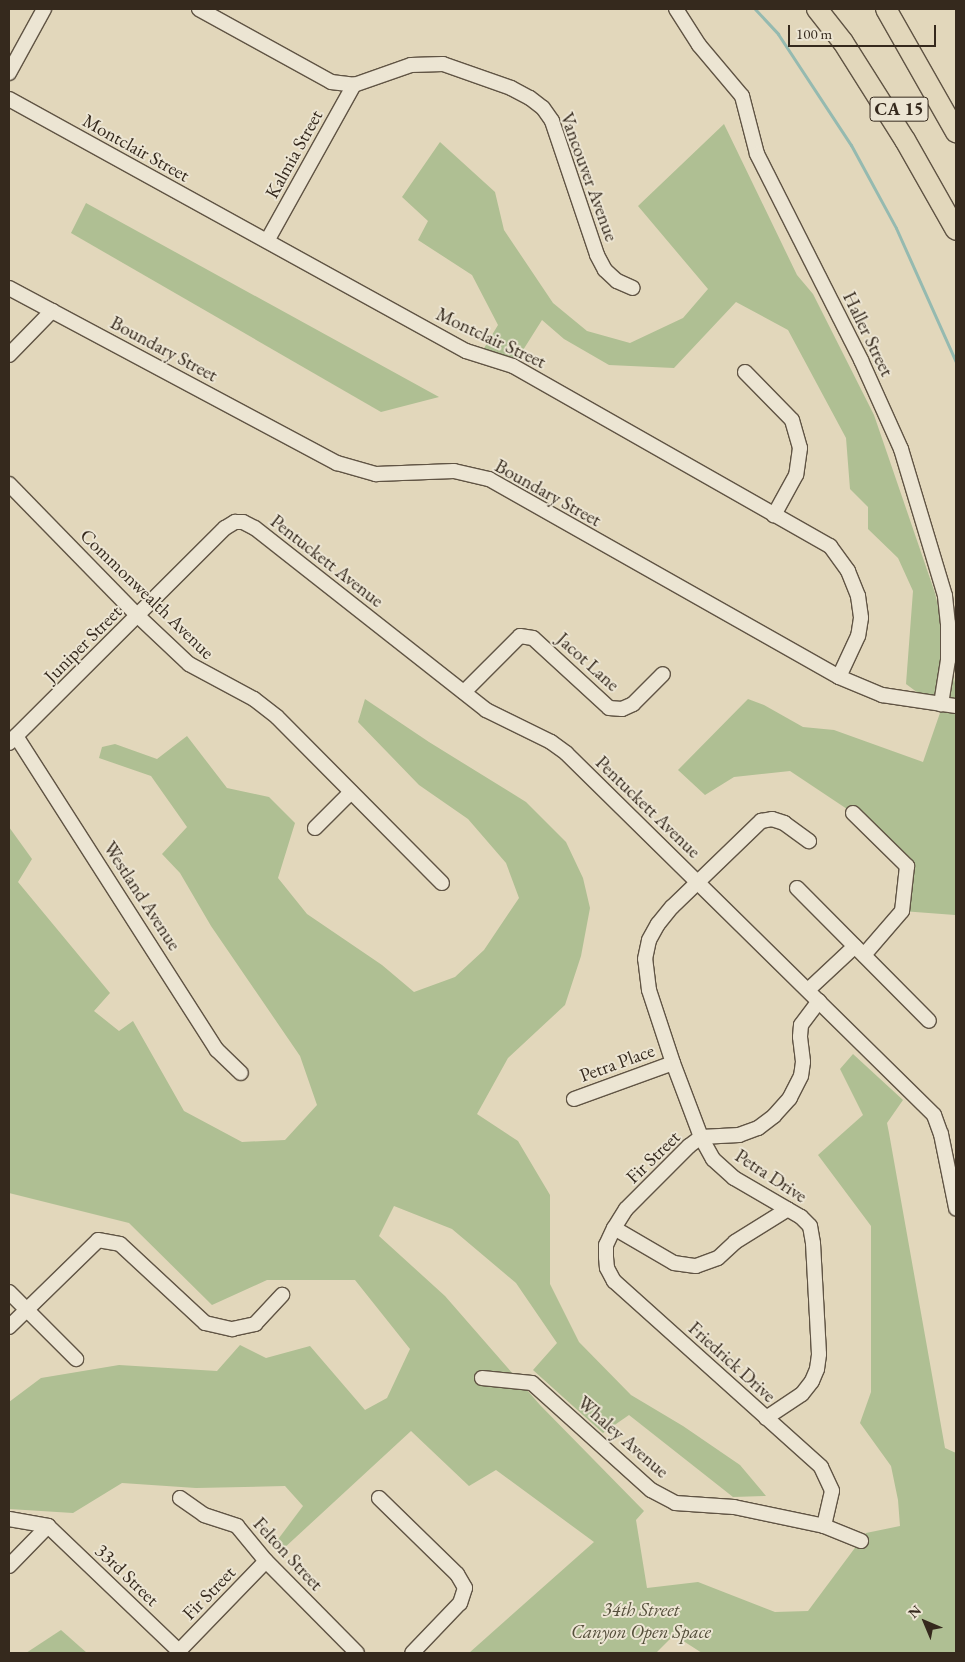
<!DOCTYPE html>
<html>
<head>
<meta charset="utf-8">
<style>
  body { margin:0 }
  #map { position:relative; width:965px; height:1662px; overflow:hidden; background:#e2d7bb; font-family:"EB Garamond",serif }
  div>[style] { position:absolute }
  .green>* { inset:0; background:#afbf93 }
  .stream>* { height:3px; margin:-1.5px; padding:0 1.5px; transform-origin:1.5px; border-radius:1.5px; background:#95bab0 }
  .roads { filter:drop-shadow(1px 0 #605444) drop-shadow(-1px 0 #605444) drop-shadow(0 1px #605444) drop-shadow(0 -1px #605444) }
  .minor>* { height:14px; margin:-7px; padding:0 7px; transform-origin:7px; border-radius:7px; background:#ece5d3 }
  .highway>* { height:20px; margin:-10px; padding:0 10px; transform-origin:10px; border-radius:10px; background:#e2d7bb }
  span { translate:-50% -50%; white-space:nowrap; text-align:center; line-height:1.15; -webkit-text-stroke:4px #ece5d3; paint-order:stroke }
  .shield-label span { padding:1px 4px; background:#ece5d3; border:1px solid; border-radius:4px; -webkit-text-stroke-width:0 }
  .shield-label { font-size:18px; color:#35291d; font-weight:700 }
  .street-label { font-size:19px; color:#35291d }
  .park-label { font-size:19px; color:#544e3a; font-style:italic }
  .frame { position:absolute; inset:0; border:10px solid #35291d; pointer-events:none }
  .north { position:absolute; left:900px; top:1597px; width:50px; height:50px; -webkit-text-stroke:4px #ece5d3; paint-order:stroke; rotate:315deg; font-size:14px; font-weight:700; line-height:20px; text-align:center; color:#35291d }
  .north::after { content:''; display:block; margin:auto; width:18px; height:22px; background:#35291d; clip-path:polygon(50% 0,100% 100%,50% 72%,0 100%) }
  .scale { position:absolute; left:788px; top:25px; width:148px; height:22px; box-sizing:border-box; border:2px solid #35291d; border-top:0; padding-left:6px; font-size:15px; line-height:18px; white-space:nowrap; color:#35291d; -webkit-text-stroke:4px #ece5d3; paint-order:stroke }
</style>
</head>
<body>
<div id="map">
  <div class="green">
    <i style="clip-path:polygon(724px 124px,797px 275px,813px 294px,874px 415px,935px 593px,956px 688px,956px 917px,955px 915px,902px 911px,907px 866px,853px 813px,790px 771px,734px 777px,705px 795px,678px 770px,748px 699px,764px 705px,803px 727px,834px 730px,923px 762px,941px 710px,906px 684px,913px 591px,898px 558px,868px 529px,868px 507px,850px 489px,846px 438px,788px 330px,736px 302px,674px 368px,609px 365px,564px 339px,542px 320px,513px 366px,480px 355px,498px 325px,472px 275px,418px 240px,428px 221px,402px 197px,440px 142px,495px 192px,504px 230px,553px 303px,587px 331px,630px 343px,683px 318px,708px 289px,638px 206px)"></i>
    <i style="clip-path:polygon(86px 203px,439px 397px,381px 412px,71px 233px)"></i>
    <i style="clip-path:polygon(365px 699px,429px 742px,526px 802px,566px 842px,583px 878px,590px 908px,581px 956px,565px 1005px,508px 1058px,477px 1114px,518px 1141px,550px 1195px,550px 1284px,579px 1342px,631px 1395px,683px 1426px,740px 1465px,766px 1496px,733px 1497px,629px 1415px,603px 1433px,533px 1370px,557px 1343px,516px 1283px,452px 1229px,394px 1206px,379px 1236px,445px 1296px,540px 1405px,644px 1511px,636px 1520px,647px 1588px,698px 1582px,775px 1612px,808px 1611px,866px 1533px,900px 1526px,898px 1500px,891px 1466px,860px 1423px,871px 1392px,871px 1226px,818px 1155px,863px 1115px,840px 1069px,853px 1054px,903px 1100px,887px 1123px,889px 1133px,945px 1448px,956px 1453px,956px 1653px,702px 1653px,674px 1635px,656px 1653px,469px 1653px,594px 1542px,496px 1470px,469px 1486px,411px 1431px,282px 1550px,276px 1542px,303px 1506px,285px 1486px,196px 1488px,122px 1483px,73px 1513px,9px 1509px,9px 1402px,41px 1378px,119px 1365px,217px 1371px,240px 1345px,266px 1358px,310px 1346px,365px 1410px,387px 1398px,410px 1349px,355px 1280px,267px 1280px,212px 1305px,129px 1223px,9px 1193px,9px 827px,32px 859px,18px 882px,110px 993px,94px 1011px,119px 1031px,133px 1021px,184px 1111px,242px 1142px,285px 1140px,317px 1105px,300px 1056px,211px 926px,180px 873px,162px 854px,187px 827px,151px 776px,99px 758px,102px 747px,115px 744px,157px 759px,187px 736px,227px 788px,269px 797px,295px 823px,278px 878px,307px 914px,382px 965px,414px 992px,455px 977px,484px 950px,519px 898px,506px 863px,468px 819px,419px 785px,358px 722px)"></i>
    <i style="clip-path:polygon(61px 1630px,87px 1653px,26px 1653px)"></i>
  </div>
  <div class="stream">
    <i style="left:755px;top:9px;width:34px;rotate:47deg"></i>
    <i style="left:778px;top:34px;width:133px;rotate:56.7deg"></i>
    <i style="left:851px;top:145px;width:94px;rotate:61.5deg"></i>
    <i style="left:896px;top:228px;width:147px;rotate:65.9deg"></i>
  </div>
  <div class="roads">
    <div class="minor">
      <i style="left:199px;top:9px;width:151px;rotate:28.9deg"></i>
      <i style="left:331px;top:82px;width:23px;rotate:7deg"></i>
      <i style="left:354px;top:85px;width:60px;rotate:-19.3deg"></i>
      <i style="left:411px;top:65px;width:32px;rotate:-2deg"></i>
      <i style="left:443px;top:64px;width:72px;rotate:19.4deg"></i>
      <i style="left:511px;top:88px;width:21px;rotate:28deg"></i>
      <i style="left:530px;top:98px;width:16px;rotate:38deg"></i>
      <i style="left:543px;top:108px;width:16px;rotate:55deg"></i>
      <i style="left:552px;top:121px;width:141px;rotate:71.4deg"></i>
      <i style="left:597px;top:255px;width:17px;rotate:62deg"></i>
      <i style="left:605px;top:270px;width:16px;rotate:43deg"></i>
      <i style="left:617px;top:281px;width:17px;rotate:24deg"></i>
      <i style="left:676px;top:9px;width:43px;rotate:57.4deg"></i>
      <i style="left:699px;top:45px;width:67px;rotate:49.9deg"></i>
      <i style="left:742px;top:96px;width:60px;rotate:75.5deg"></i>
      <i style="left:757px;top:154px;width:231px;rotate:63.2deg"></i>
      <i style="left:861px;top:360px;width:98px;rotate:65.8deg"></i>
      <i style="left:901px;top:449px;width:153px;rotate:73.3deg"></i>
      <i style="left:945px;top:596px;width:27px;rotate:84deg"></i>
      <i style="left:948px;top:623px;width:37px;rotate:90deg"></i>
      <i style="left:948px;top:660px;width:45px;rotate:99deg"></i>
      <i style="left:9px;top:73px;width:73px;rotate:-61.3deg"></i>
      <i style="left:9px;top:99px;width:522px;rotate:28.87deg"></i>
      <i style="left:466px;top:351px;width:49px;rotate:17.7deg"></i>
      <i style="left:513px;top:366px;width:365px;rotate:29.6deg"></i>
      <i style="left:830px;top:546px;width:31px;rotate:54deg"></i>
      <i style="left:848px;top:571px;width:27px;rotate:68deg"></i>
      <i style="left:858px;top:596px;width:22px;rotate:82deg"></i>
      <i style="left:861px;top:618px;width:18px;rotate:99deg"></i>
      <i style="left:858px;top:636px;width:45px;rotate:114.9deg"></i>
      <i style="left:267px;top:241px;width:179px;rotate:-60.9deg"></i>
      <i style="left:9px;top:288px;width:372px;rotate:28.1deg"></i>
      <i style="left:337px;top:463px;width:41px;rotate:15.8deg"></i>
      <i style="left:376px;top:474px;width:78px;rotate:-2.2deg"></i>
      <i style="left:454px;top:471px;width:36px;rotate:13deg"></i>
      <i style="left:489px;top:479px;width:402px;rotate:29.5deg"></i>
      <i style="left:839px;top:677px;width:47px;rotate:22.7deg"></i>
      <i style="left:882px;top:695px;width:75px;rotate:8.5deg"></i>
      <i style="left:9px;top:355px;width:62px;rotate:-45.7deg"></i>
      <i style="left:745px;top:372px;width:67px;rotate:45.6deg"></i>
      <i style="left:792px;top:420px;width:29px;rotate:74deg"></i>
      <i style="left:800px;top:448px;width:27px;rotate:98deg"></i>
      <i style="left:796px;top:475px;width:46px;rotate:118.8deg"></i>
      <i style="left:9px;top:484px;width:185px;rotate:45.7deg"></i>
      <i style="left:138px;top:616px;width:70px;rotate:43.3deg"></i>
      <i style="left:189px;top:664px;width:74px;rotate:28.3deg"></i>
      <i style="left:254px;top:699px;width:29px;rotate:38deg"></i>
      <i style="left:277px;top:717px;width:234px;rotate:45.2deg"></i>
      <i style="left:464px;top:692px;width:79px;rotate:-45deg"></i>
      <i style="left:520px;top:636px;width:13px;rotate:9deg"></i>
      <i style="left:533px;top:638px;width:103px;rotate:42.6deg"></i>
      <i style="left:609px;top:708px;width:13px;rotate:4deg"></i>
      <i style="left:622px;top:709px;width:12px;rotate:-24deg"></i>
      <i style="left:633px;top:704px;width:42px;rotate:-45deg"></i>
      <i style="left:16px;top:736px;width:373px;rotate:57.4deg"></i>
      <i style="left:217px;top:1050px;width:33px;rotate:44deg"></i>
      <i style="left:9px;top:743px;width:305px;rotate:-44.9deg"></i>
      <i style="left:225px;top:528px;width:12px;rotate:-31deg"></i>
      <i style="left:235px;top:522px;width:8px"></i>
      <i style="left:243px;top:522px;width:13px;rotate:27deg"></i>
      <i style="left:255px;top:528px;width:294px;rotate:38.2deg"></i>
      <i style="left:486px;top:710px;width:72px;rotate:26.2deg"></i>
      <i style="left:551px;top:742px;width:19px;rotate:36deg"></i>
      <i style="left:566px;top:753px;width:516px;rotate:44.53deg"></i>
      <i style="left:934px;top:1115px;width:20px;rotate:70deg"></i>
      <i style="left:941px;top:1134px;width:76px;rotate:78.5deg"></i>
      <i style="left:853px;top:813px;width:76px;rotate:44.5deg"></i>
      <i style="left:907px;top:866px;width:45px;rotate:96.3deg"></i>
      <i style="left:902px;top:911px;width:58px;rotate:130.8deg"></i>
      <i style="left:315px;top:828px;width:51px;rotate:-45deg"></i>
      <i style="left:797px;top:888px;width:187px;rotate:45.2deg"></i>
      <i style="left:808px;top:990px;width:64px;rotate:-43.1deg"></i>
      <i style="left:819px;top:1001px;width:30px;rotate:127deg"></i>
      <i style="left:801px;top:1025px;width:12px;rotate:95deg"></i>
      <i style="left:800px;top:1037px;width:25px;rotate:83deg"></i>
      <i style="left:803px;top:1062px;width:14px;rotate:98deg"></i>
      <i style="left:801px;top:1076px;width:25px;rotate:117deg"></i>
      <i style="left:790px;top:1098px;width:24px;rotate:132deg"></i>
      <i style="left:774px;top:1116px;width:20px;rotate:143deg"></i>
      <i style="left:758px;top:1128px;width:20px;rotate:160deg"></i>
      <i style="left:739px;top:1135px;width:38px;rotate:177deg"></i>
      <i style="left:701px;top:1137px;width:15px;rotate:143deg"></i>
      <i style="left:689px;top:1146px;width:89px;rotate:135deg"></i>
      <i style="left:626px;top:1209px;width:22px;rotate:122deg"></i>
      <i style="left:614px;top:1228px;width:19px;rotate:115deg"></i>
      <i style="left:606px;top:1245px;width:12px;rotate:90deg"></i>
      <i style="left:606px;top:1257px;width:11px;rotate:85deg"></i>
      <i style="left:607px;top:1268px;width:15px;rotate:62deg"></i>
      <i style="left:614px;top:1281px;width:278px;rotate:41.9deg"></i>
      <i style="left:821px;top:1467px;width:26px;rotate:65deg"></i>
      <i style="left:832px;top:1491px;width:36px;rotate:103deg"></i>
      <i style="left:574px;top:1099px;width:105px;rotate:-20deg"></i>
      <i style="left:614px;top:1228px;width:69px;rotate:30.3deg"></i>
      <i style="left:674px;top:1263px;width:22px;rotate:8deg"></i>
      <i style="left:696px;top:1266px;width:23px;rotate:-20deg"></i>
      <i style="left:718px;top:1258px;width:23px;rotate:-43deg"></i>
      <i style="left:735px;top:1242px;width:62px;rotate:-31.9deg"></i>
      <i style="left:9px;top:1292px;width:95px;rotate:45deg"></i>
      <i style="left:9px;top:1327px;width:124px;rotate:-44.3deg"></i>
      <i style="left:98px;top:1240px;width:22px;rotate:10deg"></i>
      <i style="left:120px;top:1244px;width:116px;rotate:42.9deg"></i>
      <i style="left:205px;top:1323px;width:28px;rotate:13deg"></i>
      <i style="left:232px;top:1329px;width:24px;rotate:-12deg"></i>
      <i style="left:255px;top:1324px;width:40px;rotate:-47deg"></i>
      <i style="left:482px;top:1378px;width:50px;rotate:5.7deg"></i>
      <i style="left:532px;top:1383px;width:160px;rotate:42deg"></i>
      <i style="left:651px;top:1490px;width:27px;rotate:28deg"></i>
      <i style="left:675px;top:1503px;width:59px;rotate:3.9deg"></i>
      <i style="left:734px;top:1507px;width:92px;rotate:11.9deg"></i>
      <i style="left:824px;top:1526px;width:40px;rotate:22deg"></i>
      <i style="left:766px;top:1418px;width:43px;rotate:-33.7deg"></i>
      <i style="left:802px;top:1394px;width:16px;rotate:-52deg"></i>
      <i style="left:812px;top:1381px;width:13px;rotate:-67deg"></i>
      <i style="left:817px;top:1369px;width:15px;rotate:-82deg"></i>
      <i style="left:819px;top:1354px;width:111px;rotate:-93.1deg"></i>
      <i style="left:813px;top:1243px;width:17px;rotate:-100deg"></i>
      <i style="left:810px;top:1226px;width:13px;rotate:-135deg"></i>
      <i style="left:801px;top:1217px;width:78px;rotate:-149.8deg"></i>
      <i style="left:734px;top:1178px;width:28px;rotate:-138deg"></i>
      <i style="left:713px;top:1159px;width:25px;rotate:-119deg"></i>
      <i style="left:701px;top:1137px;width:79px;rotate:-110.7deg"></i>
      <i style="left:673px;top:1063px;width:77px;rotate:-108.2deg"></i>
      <i style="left:649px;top:990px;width:31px;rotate:-97deg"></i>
      <i style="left:645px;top:959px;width:19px;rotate:-78deg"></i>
      <i style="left:649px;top:940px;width:18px;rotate:-61deg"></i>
      <i style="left:658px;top:924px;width:22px;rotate:-51deg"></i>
      <i style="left:672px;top:907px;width:124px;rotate:-44deg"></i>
      <i style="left:761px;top:821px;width:11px;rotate:-10deg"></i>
      <i style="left:772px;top:819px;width:13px;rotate:18deg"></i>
      <i style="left:784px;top:823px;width:31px;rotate:36deg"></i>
      <i style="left:180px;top:1498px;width:29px;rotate:35deg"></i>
      <i style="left:204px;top:1515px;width:35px;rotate:18deg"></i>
      <i style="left:237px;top:1526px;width:45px;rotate:50.4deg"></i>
      <i style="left:266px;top:1561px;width:129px;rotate:45.3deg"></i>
      <i style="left:379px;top:1498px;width:109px;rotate:44.3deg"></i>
      <i style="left:457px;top:1574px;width:16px;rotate:60deg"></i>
      <i style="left:465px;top:1588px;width:16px;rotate:108deg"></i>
      <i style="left:460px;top:1603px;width:69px;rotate:133.8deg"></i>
      <i style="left:9px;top:1519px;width:40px;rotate:10deg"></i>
      <i style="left:48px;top:1526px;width:181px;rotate:43.7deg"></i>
      <i style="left:179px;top:1651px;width:125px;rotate:-46deg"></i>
      <i style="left:9px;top:1566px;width:56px;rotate:-45.7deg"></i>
    </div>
    <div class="highway">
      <i style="left:817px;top:9px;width:42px;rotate:51.8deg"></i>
      <i style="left:843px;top:42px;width:116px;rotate:57.7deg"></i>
      <i style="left:905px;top:140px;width:103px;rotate:60.5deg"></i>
      <i style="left:886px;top:9px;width:142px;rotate:60.4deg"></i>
    </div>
  </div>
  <div class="shield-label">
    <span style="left:899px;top:109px">CA 15</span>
  </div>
  <div class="street-label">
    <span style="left:136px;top:148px;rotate:29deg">Montclair Street</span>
    <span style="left:294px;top:154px;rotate:-61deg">Kalmia Street</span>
    <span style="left:589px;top:177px;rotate:70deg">Vancouver Avenue</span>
    <span style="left:868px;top:334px;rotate:64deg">Haller Street</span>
    <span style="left:491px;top:338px;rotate:25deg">Montclair Street</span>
    <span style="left:164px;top:349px;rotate:28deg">Boundary Street</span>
    <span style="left:548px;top:493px;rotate:29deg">Boundary Street</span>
    <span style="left:327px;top:561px;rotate:38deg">Pentuckett Avenue</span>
    <span style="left:147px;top:594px;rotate:44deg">Commonwealth Avenue</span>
    <span style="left:83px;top:644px;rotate:-45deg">Juniper Street</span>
    <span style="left:588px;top:662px;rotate:42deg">Jacot Lane</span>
    <span style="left:648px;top:807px;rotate:44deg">Pentuckett Avenue</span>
    <span style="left:142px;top:896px;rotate:57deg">Westland Avenue</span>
    <span style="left:617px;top:1063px;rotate:-20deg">Petra Place</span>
    <span style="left:653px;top:1157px;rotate:-44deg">Fir Street</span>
    <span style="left:771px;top:1176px;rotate:33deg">Petra Drive</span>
    <span style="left:732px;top:1362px;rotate:42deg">Friedrick Drive</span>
    <span style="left:623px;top:1437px;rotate:41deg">Whaley Avenue</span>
    <span style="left:288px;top:1554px;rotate:47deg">Felton Street</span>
    <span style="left:127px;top:1575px;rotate:44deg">33rd Street</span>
    <span style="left:209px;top:1593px;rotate:-46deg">Fir Street</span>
  </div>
  <div class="park-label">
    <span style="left:641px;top:1621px">34th Street<br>Canyon Open Space</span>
  </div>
  <div class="frame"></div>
  <div class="north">N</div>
  <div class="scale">100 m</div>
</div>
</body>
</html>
